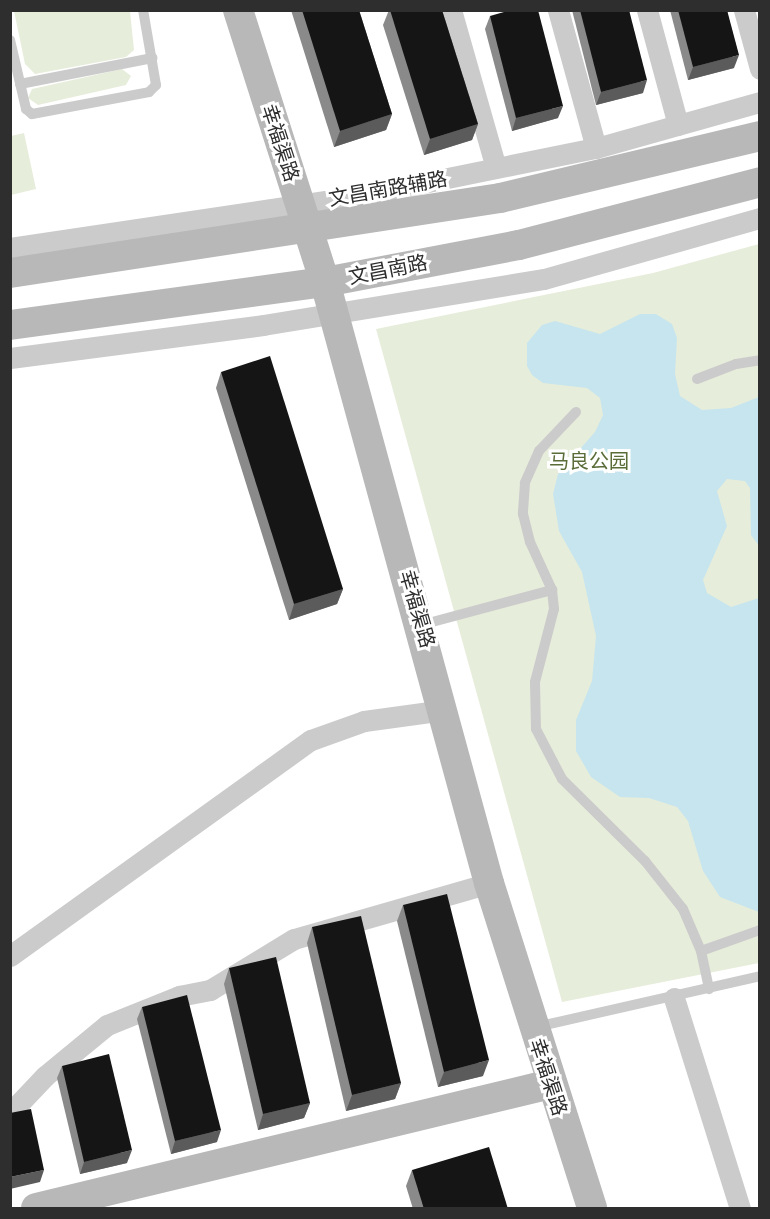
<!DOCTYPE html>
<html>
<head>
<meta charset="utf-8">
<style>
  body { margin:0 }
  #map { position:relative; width:770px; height:1219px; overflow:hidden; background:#fff; font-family:Helvetica,"Noto Sans SC",sans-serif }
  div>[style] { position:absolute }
  .green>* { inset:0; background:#e7eddb }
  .water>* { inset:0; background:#c6e5ee }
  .lane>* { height:10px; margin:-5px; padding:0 5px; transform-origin:5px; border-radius:5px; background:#cbcbcb }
  .street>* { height:21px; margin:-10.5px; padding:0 10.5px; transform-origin:10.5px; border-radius:10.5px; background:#cbcbcb }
  .secondary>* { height:30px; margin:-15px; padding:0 15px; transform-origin:15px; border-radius:15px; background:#b8b8b8 }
  .wall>* { inset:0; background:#8a8a8a }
  .shaded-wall>* { inset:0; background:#5b5b5b }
  .building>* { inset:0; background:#151515 }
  span { translate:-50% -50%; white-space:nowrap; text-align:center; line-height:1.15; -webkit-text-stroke:6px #fff; paint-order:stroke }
  .street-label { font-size:20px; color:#2e2e2e }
  .park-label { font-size:20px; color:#5a6d39 }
  .frame { position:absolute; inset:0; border:12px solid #2e2e2e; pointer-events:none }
</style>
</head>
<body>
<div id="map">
  <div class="green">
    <i style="clip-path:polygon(14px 11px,130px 11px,134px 50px,126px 57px,35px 74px,25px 64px)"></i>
    <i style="clip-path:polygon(122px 69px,131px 76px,126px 85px,38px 105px,28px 98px,32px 89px)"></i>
    <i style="clip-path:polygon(24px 133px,36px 189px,11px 195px,11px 136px)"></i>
    <i style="clip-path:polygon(759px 244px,759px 963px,562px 1002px,376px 329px,653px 273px)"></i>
  </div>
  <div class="water">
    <i style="clip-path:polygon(640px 314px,656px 314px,672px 324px,677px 338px,675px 374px,680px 396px,702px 410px,731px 408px,759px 397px,759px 546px,751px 535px,750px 488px,745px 481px,727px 479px,717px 491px,727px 526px,703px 580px,707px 593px,731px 607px,759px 598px,759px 912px,720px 897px,703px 871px,688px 821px,677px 807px,649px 798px,620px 797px,591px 777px,576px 751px,576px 720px,592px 681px,596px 636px,582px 572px,559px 531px,553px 494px,558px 474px,595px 432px,603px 415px,600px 398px,587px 388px,543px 383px,532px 375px,527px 366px,527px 343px,542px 325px,555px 321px,600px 334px)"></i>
  </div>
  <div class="lane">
    <i style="left:10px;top:40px;width:71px;rotate:76.9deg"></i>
    <i style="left:26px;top:109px;width:8px;rotate:40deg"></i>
    <i style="left:32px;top:114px;width:119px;rotate:-10.6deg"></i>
    <i style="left:149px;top:92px;width:10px;rotate:-45deg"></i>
    <i style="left:156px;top:85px;width:76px;rotate:-99.8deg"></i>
    <i style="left:20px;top:84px;width:135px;rotate:-11.1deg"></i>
    <i style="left:697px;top:379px;width:42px;rotate:-21deg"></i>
    <i style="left:736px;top:364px;width:24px;rotate:-9deg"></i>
    <i style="left:576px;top:412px;width:54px;rotate:133.5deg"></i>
    <i style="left:539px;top:451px;width:35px;rotate:114deg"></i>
    <i style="left:525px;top:483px;width:31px;rotate:94deg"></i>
    <i style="left:523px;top:514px;width:29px;rotate:76deg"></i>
    <i style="left:530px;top:542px;width:53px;rotate:65.4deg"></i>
    <i style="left:552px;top:590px;width:19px;rotate:84deg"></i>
    <i style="left:554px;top:609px;width:75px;rotate:104.6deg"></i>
    <i style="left:535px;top:682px;width:47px;rotate:88.8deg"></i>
    <i style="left:536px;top:729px;width:56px;rotate:62.5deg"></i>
    <i style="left:562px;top:779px;width:117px;rotate:44.7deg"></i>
    <i style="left:645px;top:861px;width:61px;rotate:51.6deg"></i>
    <i style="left:683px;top:909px;width:46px;rotate:66.8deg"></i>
    <i style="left:701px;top:951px;width:39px;rotate:78deg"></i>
    <i style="left:421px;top:625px;width:136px;rotate:-15deg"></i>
    <i style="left:701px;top:951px;width:63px;rotate:-19.6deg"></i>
    <i style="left:536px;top:1027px;width:230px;rotate:-12.8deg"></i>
  </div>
  <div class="street">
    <i style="left:451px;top:10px;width:164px;rotate:74.1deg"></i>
    <i style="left:558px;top:10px;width:143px;rotate:74.6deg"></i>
    <i style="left:647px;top:10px;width:119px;rotate:74.9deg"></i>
    <i style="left:744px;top:10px;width:61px;rotate:74.8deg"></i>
    <i style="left:10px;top:248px;width:358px;rotate:-8.5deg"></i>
    <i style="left:364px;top:195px;width:237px;rotate:-11.5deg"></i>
    <i style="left:596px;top:148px;width:170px;rotate:-15.7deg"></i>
    <i style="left:10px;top:358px;width:255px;rotate:-7.4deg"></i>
    <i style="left:263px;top:325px;width:285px;rotate:-9.3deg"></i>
    <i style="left:544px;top:279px;width:224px;rotate:-15.8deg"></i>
    <i style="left:10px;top:956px;width:370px;rotate:-35.7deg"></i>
    <i style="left:311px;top:740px;width:56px;rotate:-19.7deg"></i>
    <i style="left:364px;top:721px;width:81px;rotate:-7.8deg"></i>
    <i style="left:674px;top:998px;width:220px;rotate:72.6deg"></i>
    <i style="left:10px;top:1113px;width:51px;rotate:-46.6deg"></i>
    <i style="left:45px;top:1076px;width:80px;rotate:-39.4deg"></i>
    <i style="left:107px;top:1025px;width:78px;rotate:-21.9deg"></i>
    <i style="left:179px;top:996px;width:32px;rotate:-11deg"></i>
    <i style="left:210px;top:990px;width:98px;rotate:-31.3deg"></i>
    <i style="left:294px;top:939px;width:203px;rotate:-16deg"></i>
  </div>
  <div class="secondary">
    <i style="left:238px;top:10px;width:286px;rotate:72.3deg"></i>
    <i style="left:325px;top:282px;width:623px;rotate:74.74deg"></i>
    <i style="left:489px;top:883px;width:341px;rotate:72.4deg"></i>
    <i style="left:10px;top:273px;width:496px;rotate:-8.7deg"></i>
    <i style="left:500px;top:198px;width:267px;rotate:-13.4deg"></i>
    <i style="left:10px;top:325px;width:318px;rotate:-7.8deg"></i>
    <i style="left:325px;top:282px;width:197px;rotate:-10.8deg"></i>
    <i style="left:519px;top:245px;width:249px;rotate:-14.6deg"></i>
    <i style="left:36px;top:1208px;width:530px;rotate:-13.54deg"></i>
  </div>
  <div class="wall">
    <i style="clip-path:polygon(291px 10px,359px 10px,392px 114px,386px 130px,334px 147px)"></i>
    <i style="clip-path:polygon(389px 10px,442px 10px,478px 124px,472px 140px,424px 155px,383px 25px)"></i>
    <i style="clip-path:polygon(572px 10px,629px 10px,643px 93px,596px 105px)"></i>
    <i style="clip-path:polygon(670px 10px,727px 10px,734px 68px,688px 80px)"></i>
    <i style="clip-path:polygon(490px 16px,558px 118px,512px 131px,485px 29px)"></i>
    <i style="clip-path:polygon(221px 372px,343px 589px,337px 604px,289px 620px,216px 388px)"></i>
    <i style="clip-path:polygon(403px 905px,483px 1076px,438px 1087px,397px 921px)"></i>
    <i style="clip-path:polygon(312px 927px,401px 1083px,395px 1099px,346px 1111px,307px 943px)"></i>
    <i style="clip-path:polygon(229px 968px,310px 1103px,304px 1118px,258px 1130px,224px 984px)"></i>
    <i style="clip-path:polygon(142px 1007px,217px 1142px,171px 1154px,137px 1019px)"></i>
    <i style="clip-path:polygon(62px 1066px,127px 1163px,80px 1174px,57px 1078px)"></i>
    <i style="clip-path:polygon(412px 1170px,508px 1209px,413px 1209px,406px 1186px)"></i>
  </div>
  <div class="shaded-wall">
    <i style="clip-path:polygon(739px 55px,734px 68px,688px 80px,693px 67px)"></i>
    <i style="clip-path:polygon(647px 80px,643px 93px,596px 105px,601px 92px)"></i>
    <i style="clip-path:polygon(563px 106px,558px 118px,512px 131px,516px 118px)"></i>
    <i style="clip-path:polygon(392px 114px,386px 130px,334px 147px,340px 131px)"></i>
    <i style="clip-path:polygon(478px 124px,472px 140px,424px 155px,430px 139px)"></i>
    <i style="clip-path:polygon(343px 589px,337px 604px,289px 620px,294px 604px)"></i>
    <i style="clip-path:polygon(489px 1060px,483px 1076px,438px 1087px,444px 1072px)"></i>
    <i style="clip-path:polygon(401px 1083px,395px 1099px,346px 1111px,352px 1095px)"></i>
    <i style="clip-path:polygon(310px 1103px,304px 1118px,258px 1130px,263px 1114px)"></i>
    <i style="clip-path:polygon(221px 1130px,217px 1142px,171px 1154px,175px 1141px)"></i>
    <i style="clip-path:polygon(132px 1150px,127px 1163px,80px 1174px,84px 1162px)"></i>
    <i style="clip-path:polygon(44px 1170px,40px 1182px,10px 1189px,10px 1177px)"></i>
  </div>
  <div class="building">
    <i style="clip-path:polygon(302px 10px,359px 10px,392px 114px,340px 131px)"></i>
    <i style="clip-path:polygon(390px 10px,442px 10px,478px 124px,430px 139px)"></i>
    <i style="clip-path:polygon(511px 10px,538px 10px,563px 106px,516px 118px,490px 16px)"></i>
    <i style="clip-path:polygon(580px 10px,629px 10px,647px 80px,601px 92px)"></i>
    <i style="clip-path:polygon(678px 10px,727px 10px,739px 55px,693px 67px)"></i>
    <i style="clip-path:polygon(270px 356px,343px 589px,294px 604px,221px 372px)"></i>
    <i style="clip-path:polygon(447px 894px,489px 1060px,444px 1072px,403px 905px)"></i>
    <i style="clip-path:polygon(361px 916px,401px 1083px,352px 1095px,312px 927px)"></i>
    <i style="clip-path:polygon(276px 957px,310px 1103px,263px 1114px,229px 968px)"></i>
    <i style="clip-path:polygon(187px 995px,221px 1130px,175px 1141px,142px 1007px)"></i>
    <i style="clip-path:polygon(109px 1054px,132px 1150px,84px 1162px,62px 1066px)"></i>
    <i style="clip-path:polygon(31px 1109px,44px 1170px,10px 1177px,10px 1113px)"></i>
    <i style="clip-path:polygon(489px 1147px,508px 1209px,424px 1209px,412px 1170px)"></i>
  </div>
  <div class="street-label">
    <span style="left:280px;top:143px;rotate:72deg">幸福渠路</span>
    <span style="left:388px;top:189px;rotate:-10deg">文昌南路辅路</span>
    <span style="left:388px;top:270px;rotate:-11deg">文昌南路</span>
    <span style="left:417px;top:609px;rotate:74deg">幸福渠路</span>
    <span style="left:548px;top:1077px;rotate:72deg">幸福渠路</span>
  </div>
  <div class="park-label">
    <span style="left:589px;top:461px">马良公园</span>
  </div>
  <div class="frame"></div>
</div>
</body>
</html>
